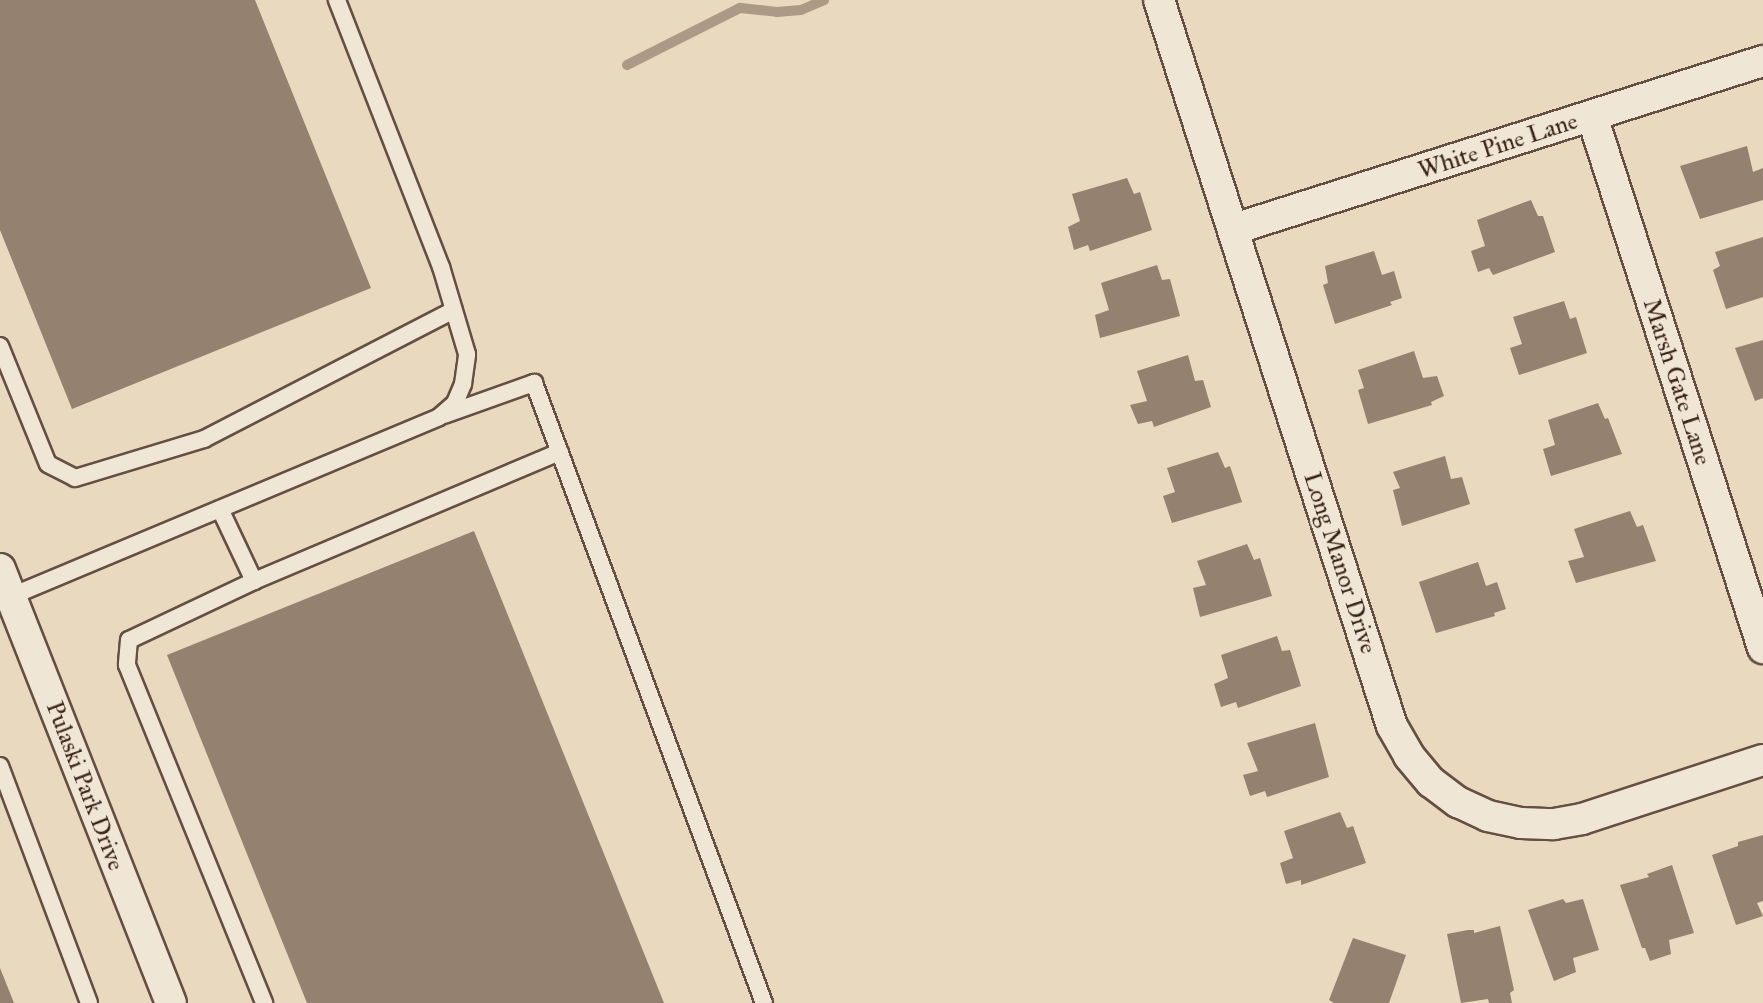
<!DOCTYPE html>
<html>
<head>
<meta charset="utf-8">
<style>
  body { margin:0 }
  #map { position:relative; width:1763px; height:1003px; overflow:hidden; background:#e8d9bf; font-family:"IM FELL Great Primer",serif }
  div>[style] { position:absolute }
  .stream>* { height:10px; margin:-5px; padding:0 5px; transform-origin:5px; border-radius:5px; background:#ac9a87 }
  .building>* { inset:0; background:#94816f }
  .roads { filter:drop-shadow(2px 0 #644f42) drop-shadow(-2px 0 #644f42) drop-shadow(0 2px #644f42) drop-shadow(0 -2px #644f42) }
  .lane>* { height:16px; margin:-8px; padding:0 8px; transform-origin:8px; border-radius:8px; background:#f0e6d5 }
  .street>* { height:30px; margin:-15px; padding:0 15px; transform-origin:15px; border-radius:15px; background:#f0e6d5 }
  span { translate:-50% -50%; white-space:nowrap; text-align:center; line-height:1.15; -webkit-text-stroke:5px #f0e6d5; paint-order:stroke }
  .street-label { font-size:24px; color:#382119 }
</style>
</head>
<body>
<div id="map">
  <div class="stream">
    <i style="left:627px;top:65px;width:127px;rotate:-26.8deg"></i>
    <i style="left:740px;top:8px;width:37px;rotate:6deg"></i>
    <i style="left:777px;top:12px;width:24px;rotate:-5deg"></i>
    <i style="left:801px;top:10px;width:25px;rotate:-23deg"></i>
  </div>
  <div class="building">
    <i style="clip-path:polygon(0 0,255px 0,371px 288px,72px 409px,0 230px)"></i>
    <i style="clip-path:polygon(1747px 146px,1753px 172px,1763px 168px,1763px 200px,1700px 219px,1680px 166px)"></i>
    <i style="clip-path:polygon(1127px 178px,1134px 194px,1140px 192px,1152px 230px,1090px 251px,1088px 245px,1074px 250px,1068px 227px,1080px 221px,1072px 194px)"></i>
    <i style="clip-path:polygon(1531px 200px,1538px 216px,1543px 216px,1555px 252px,1493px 275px,1489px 268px,1478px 272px,1471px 251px,1485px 246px,1477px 220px)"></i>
    <i style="clip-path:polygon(1763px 237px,1763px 297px,1726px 309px,1713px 270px,1720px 266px,1715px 252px)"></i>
    <i style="clip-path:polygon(1374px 251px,1382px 275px,1394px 271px,1402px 298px,1390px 302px,1392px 305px,1335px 324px,1323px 285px,1328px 283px,1325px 266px)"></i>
    <i style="clip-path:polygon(1157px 265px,1162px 280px,1170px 279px,1180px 316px,1100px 338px,1095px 315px,1109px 310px,1101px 283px)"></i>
    <i style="clip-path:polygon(1564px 301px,1570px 319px,1576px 317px,1587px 353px,1519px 375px,1510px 348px,1522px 344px,1513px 317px)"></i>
    <i style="clip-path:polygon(1763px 340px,1763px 398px,1755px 401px,1735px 348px)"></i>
    <i style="clip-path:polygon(1414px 351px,1423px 378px,1437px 376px,1444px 396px,1431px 402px,1432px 405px,1368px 424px,1358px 390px,1364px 388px,1358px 370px)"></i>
    <i style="clip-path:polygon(1188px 355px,1195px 381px,1203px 380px,1211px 407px,1154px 427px,1152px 421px,1138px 424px,1130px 405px,1147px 401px,1137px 371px)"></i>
    <i style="clip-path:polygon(1598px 403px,1605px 419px,1608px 418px,1622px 454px,1551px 476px,1543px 449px,1555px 445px,1548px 420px)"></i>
    <i style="clip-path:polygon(1218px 452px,1225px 468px,1230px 466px,1242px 502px,1172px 523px,1163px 496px,1175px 492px,1167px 468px)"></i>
    <i style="clip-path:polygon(1445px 456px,1451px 479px,1462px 477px,1470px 504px,1402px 526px,1393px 490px,1400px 488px,1393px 472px)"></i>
    <i style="clip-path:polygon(1630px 511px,1637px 527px,1643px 525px,1656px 561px,1576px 583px,1568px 561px,1584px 557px,1574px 529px)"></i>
    <i style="clip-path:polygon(474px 531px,664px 1003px,307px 1003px,167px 655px)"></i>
    <i style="clip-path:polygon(1247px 544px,1254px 560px,1260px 558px,1272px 596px,1200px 617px,1193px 588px,1206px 585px,1197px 561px)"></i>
    <i style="clip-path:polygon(1478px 562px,1486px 586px,1497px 582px,1506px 609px,1494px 613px,1495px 616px,1436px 633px,1419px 582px)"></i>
    <i style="clip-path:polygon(1277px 636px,1282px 651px,1290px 650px,1301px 686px,1238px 708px,1236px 702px,1221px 707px,1214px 684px,1228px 678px,1221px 655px)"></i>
    <i style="clip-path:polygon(1315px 723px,1329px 777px,1267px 797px,1265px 791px,1250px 796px,1243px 775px,1258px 771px,1247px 743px)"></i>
    <i style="clip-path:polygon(1340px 812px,1347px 828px,1353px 826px,1366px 863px,1301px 885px,1301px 880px,1286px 884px,1280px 863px,1293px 858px,1284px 831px)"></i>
    <i style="clip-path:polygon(1763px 835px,1763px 901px,1757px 903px,1763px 916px,1736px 925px,1712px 855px,1738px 846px,1738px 842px)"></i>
    <i style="clip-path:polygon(1672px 865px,1694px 933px,1669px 940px,1671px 954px,1650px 961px,1645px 948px,1642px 948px,1620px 885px,1649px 877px,1647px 874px)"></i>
    <i style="clip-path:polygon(1563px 899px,1566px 903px,1583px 899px,1599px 950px,1573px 958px,1576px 972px,1554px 981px,1528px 910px)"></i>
    <i style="clip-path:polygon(1500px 926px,1514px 990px,1510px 993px,1512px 1003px,1489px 1003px,1488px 999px,1461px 1003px,1447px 934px,1468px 930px,1474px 930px,1474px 933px)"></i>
    <i style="clip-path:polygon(1353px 938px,1406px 955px,1389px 1003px,1334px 1003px,1329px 1000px)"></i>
    <i style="clip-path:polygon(0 968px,14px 1003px,0 1003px)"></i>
  </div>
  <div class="roads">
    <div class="lane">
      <i style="left:0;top:346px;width:127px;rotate:67.9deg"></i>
      <i style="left:48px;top:464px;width:30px;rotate:27deg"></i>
      <i style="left:75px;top:478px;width:135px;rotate:-16.8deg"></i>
      <i style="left:204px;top:439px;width:281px;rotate:-27.3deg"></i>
      <i style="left:444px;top:415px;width:96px;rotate:-19.6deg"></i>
      <i style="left:534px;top:383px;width:661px;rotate:69.65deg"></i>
      <i style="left:220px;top:509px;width:80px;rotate:64.7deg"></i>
      <i style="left:254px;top:581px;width:138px;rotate:154.7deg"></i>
      <i style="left:129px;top:640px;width:25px;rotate:95deg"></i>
      <i style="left:127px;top:665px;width:365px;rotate:67.9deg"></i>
      <i style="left:254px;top:581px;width:332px;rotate:-22.9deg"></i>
      <i style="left:7px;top:598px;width:468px;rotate:-22.7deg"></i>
      <i style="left:439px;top:417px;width:21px;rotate:-41deg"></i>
      <i style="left:455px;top:403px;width:21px;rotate:-67deg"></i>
      <i style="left:463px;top:384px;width:30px;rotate:-82deg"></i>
      <i style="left:467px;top:354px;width:91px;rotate:-106.6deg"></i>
      <i style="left:441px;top:267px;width:287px;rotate:-111.3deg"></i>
      <i style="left:0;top:766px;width:253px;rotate:69.4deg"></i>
    </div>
    <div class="street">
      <i style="left:1159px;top:0;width:762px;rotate:72.21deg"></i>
      <i style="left:1392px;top:726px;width:34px;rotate:60deg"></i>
      <i style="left:1409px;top:756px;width:34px;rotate:50deg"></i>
      <i style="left:1431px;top:782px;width:34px;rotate:37deg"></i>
      <i style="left:1458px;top:802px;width:33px;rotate:25deg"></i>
      <i style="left:1488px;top:816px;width:34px;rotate:12deg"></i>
      <i style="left:1521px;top:823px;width:33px;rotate:2deg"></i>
      <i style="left:1554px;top:824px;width:28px;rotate:-10deg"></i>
      <i style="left:1582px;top:819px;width:190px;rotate:-18.1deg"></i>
      <i style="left:1592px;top:116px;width:559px;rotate:72.18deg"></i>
      <i style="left:1234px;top:229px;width:555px;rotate:-17.62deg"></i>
      <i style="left:0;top:569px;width:466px;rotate:68.5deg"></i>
    </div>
  </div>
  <div class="street-label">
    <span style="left:1498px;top:146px;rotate:-18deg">White Pine Lane</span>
    <span style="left:1677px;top:382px;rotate:72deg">Marsh Gate Lane</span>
    <span style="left:1340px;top:563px;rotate:72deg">Long Manor Drive</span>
    <span style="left:85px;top:786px;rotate:69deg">Pulaski Park Drive</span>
  </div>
</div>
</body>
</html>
